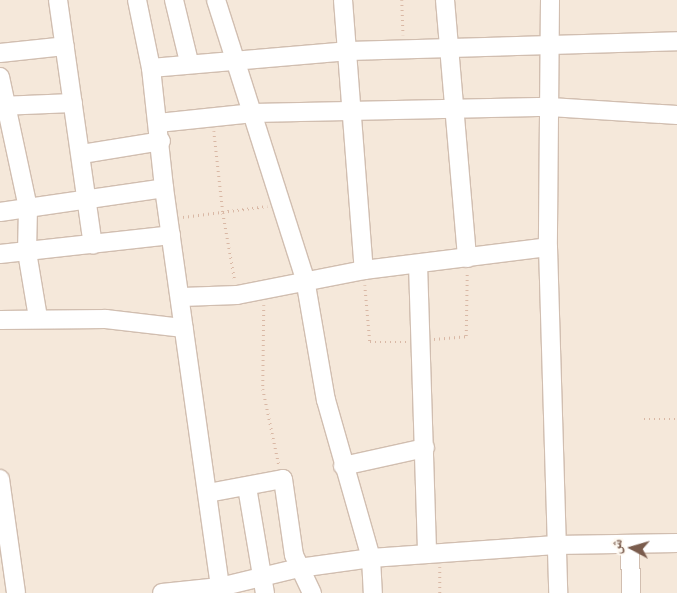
<!DOCTYPE html>
<html>
<head>
<meta charset="utf-8">
<style>
  body { margin:0 }
  #map { position:relative; width:677px; height:593px; overflow:hidden; background:#fdf6ec; font-family:"Varela Round","Noto Naskh Arabic",sans-serif }
  div>[style] { position:absolute }
  .residential>* { inset:0; background:#f5e8da }
  .path>* { height:2.5px; margin-top:-1.25px; transform-origin:0; background:repeating-linear-gradient(90deg,#d9b8a5 0 1px,transparent 0 5px) }
  .roads { filter:drop-shadow(1px 0 #d1beb0) drop-shadow(-1px 0 #d1beb0) drop-shadow(0 1px #d1beb0) drop-shadow(0 -1px #d1beb0) }
  .minor>* { height:18px; margin:-9px; padding:0 9px; transform-origin:9px; border-radius:9px; background:#fff }
  span { translate:-50% -50%; white-space:nowrap; text-align:center; line-height:1.15; -webkit-text-stroke:5px #fffaf3; paint-order:stroke }
  .north { position:absolute; left:607px; top:523px; width:50px; height:50px; -webkit-text-stroke:4px #fffaf3; paint-order:stroke; rotate:276deg; font-size:14px; font-weight:700; line-height:20px; text-align:center; color:#7a5c4d }
  .north::after { content:''; display:block; margin:auto; width:18px; height:22px; background:#7a5c4d; clip-path:polygon(50% 0,100% 100%,50% 72%,0 100%) }
</style>
</head>
<body>
<div id="map">
  <div class="residential">
    <i style="clip-path:polygon(0 0,677px 0,677px 593px,0 593px)"></i>
  </div>
  <div class="path">
    <i style="left:402px;top:0;width:35px;rotate:88deg"></i>
    <i style="left:214px;top:131px;width:82px;rotate:83.7deg"></i>
    <i style="left:223px;top:213px;width:69px;rotate:80deg"></i>
    <i style="left:183px;top:217px;width:85px;rotate:-7.5deg"></i>
    <i style="left:365px;top:285px;width:57px;rotate:85deg"></i>
    <i style="left:370px;top:342px;width:36px"></i>
    <i style="left:264px;top:305px;width:84px;rotate:90.7deg"></i>
    <i style="left:263px;top:389px;width:78px;rotate:78.1deg"></i>
    <i style="left:434px;top:339px;width:32px;rotate:-5deg"></i>
    <i style="left:466px;top:336px;width:64px;rotate:-89.1deg"></i>
    <i style="left:644px;top:419px;width:33px"></i>
    <i style="left:440px;top:567px;width:26px;rotate:90deg"></i>
  </div>
  <div class="roads">
    <div class="minor">
      <i style="left:58px;top:0;width:247px;rotate:81.9deg"></i>
      <i style="left:137px;top:0;width:69px;rotate:78.4deg"></i>
      <i style="left:151px;top:68px;width:121px;rotate:83.8deg"></i>
      <i style="left:164px;top:188px;width:409px;rotate:82deg"></i>
      <i style="left:174px;top:0;width:64px;rotate:76.4deg"></i>
      <i style="left:216px;top:0;width:293px;rotate:72.3deg"></i>
      <i style="left:305px;top:279px;width:123px;rotate:80.2deg"></i>
      <i style="left:326px;top:400px;width:164px;rotate:74.1deg"></i>
      <i style="left:371px;top:558px;width:35px;rotate:87deg"></i>
      <i style="left:343px;top:0;width:271px;rotate:85.6deg"></i>
      <i style="left:445px;top:0;width:259px;rotate:85.1deg"></i>
      <i style="left:550px;top:0;width:247px;rotate:90.5deg"></i>
      <i style="left:548px;top:247px;width:346px;rotate:88.3deg"></i>
      <i style="left:0;top:53px;width:65px;rotate:-6.1deg"></i>
      <i style="left:151px;top:68px;width:199px;rotate:-4.9deg"></i>
      <i style="left:349px;top:51px;width:328px;rotate:-1.7deg"></i>
      <i style="left:0;top:77px;width:134px;rotate:77.9deg"></i>
      <i style="left:28px;top:208px;width:44px;rotate:91.3deg"></i>
      <i style="left:27px;top:252px;width:67px;rotate:80.5deg"></i>
      <i style="left:0;top:106px;width:73px;rotate:-2.4deg"></i>
      <i style="left:158px;top:123px;width:96px;rotate:-6deg"></i>
      <i style="left:253px;top:113px;width:297px;rotate:-1.2deg"></i>
      <i style="left:550px;top:107px;width:127px;rotate:3.6deg"></i>
      <i style="left:82px;top:154px;width:80px;rotate:-9.3deg"></i>
      <i style="left:0;top:212px;width:166px;rotate:-8.3deg"></i>
      <i style="left:0;top:254px;width:172px;rotate:-6.3deg"></i>
      <i style="left:418px;top:264px;width:290px;rotate:88.2deg"></i>
      <i style="left:182px;top:297px;width:55px;rotate:-2.1deg"></i>
      <i style="left:237px;top:295px;width:129px;rotate:-11.1deg"></i>
      <i style="left:364px;top:270px;width:185px;rotate:-7.1deg"></i>
      <i style="left:0;top:320px;width:106px;rotate:-0.5deg"></i>
      <i style="left:106px;top:319px;width:78px;rotate:6.7deg"></i>
      <i style="left:343px;top:466px;width:84px;rotate:-12.4deg"></i>
      <i style="left:0;top:479px;width:115px;rotate:82deg"></i>
      <i style="left:247px;top:487px;width:108px;rotate:80.4deg"></i>
      <i style="left:208px;top:493px;width:76px;rotate:-10.6deg"></i>
      <i style="left:283px;top:479px;width:77px;rotate:81.8deg"></i>
      <i style="left:294px;top:555px;width:42px;rotate:64.7deg"></i>
      <i style="left:630px;top:544px;width:49px;rotate:88.8deg"></i>
      <i style="left:162px;top:593px;width:58px;rotate:-5.9deg"></i>
      <i style="left:220px;top:587px;width:81px;rotate:-13.5deg"></i>
      <i style="left:299px;top:568px;width:73px;rotate:-7.9deg"></i>
      <i style="left:371px;top:558px;width:185px;rotate:-4deg"></i>
      <i style="left:556px;top:545px;width:121px;rotate:-0.9deg"></i>
    </div>
  </div>
  <div class="north">ش</div>
</div>
</body>
</html>
